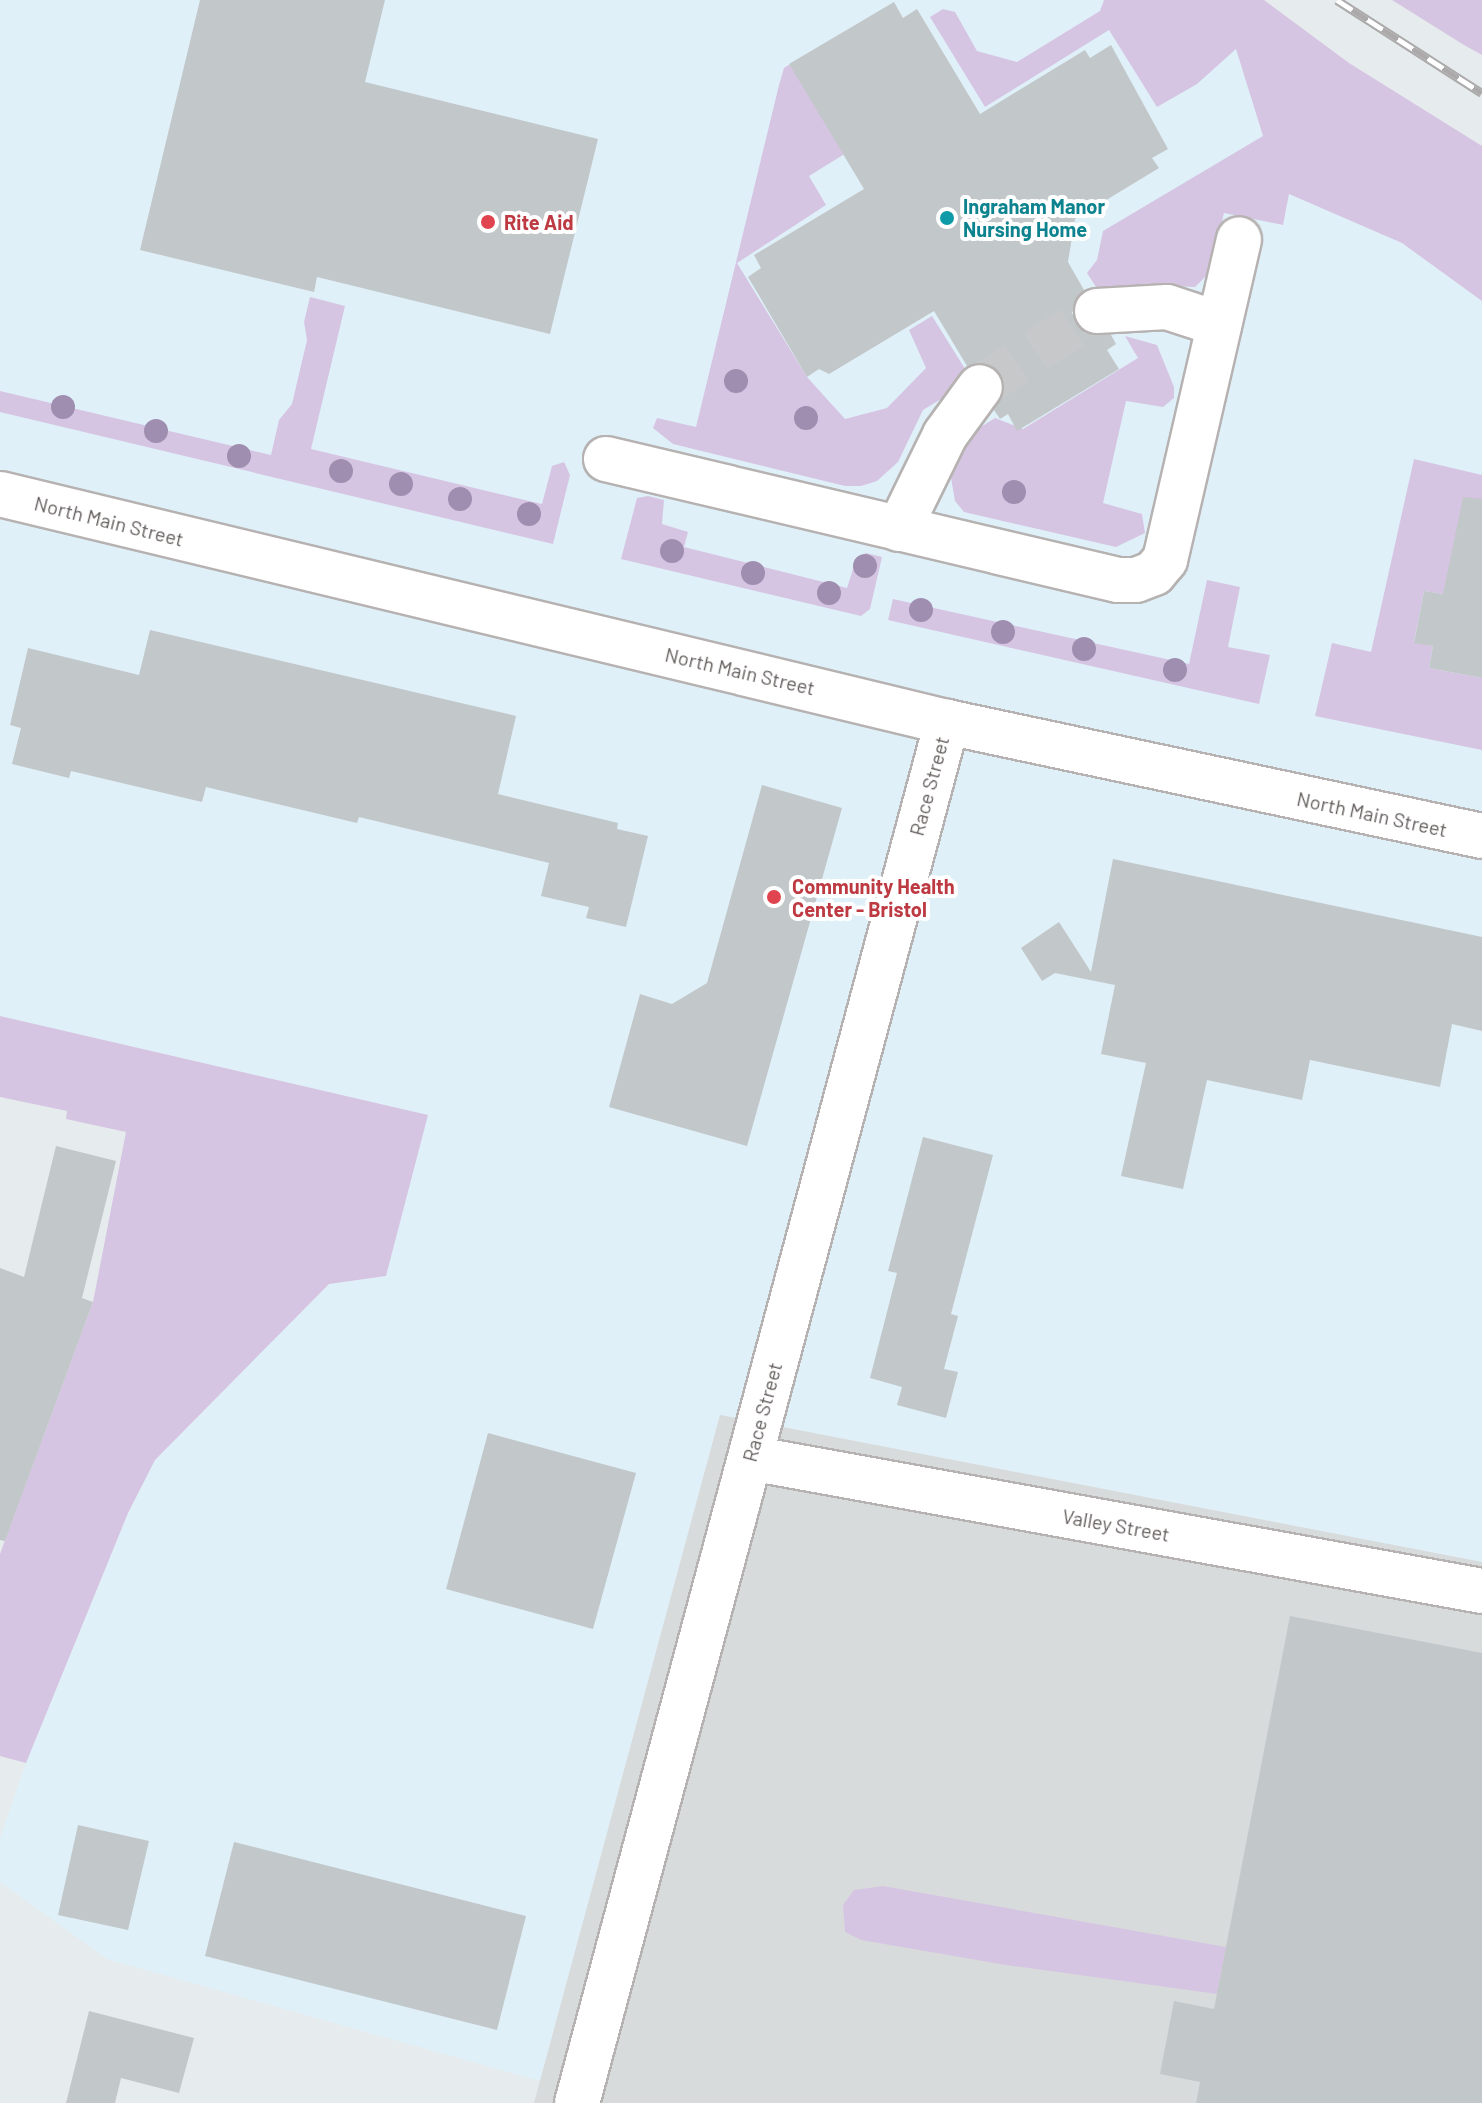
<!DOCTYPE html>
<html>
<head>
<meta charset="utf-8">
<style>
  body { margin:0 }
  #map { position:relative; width:1482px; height:2103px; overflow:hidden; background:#e6ebed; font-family:Barlow,sans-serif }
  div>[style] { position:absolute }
  .commercial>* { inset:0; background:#dff0f9 }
  .industrial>* { inset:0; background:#d8dbdc }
  .green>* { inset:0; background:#d6c5e2 }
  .building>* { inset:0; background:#c2c7c9 }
  .minor-tunnel>* { height:44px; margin-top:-22px; transform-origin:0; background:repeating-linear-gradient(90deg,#c6c8c9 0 44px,transparent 0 66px) }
  .roads { filter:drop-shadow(2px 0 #b6b2b1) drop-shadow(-2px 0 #b6b2b1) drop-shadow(0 2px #b6b2b1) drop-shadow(0 -2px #b6b2b1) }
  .minor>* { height:44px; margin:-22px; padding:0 22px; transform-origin:22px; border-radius:22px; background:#fff }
  .rail>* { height:9px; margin-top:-4.5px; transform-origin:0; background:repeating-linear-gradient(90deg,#fff 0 18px,#aba9a9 0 36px); box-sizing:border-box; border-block:2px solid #aba9a9 }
  .trees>* { width:24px; height:24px; margin:-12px; border-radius:50%; background:#a08eb0 }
  .dots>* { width:22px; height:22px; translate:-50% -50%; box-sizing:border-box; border:4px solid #fff; border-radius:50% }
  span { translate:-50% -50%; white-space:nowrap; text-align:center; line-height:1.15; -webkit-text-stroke:8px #fff; paint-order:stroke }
  .culture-label { font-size:20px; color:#0d838f; font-weight:700 }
  .left { translate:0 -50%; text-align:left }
  .health-label { font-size:20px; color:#be3a42; font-weight:700 }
  .street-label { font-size:20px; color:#645e5d }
</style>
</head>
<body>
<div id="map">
  <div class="commercial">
    <i style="clip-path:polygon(0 0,1166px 0,1236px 48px,1288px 193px,1402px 243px,1482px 301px,1482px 1562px,720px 1415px,540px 2081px,107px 1959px,0 1882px,0 1838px,26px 1763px,128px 1513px,155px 1460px,329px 1284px,386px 1275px,427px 1115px,0 1016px)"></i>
  </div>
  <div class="industrial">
    <i style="clip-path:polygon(720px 1415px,1482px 1562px,1482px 2103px,534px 2103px)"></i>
  </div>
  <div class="green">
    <i style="clip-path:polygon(1104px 0,1264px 0,1349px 63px,1482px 146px,1482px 301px,1402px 243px,1289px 194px,1283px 225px,1224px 213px,1210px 272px,1195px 287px,1144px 285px,1103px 298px,1087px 273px,1097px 260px,1103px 231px,1263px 136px,1236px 49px,1197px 84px,1157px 107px,1109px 30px,985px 107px,930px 17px,943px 9px,955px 12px,977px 51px,1017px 62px,1100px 11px)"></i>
    <i style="clip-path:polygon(1392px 0,1482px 0,1482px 55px,1464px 45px)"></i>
    <i style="clip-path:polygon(797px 60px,851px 150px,809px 176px,826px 205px,737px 263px,807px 377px,845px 419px,887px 408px,926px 368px,909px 330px,932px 316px,972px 380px,923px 410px,898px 462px,877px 481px,861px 486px,845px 486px,673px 444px,653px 428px,657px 418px,696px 427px,779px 85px,784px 68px)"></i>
    <i style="clip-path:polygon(310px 297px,345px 306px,311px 449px,542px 504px,552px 466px,564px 462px,570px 475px,553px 544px,0 412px,0 391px,271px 455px,279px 420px,292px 404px,307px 340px,304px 322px)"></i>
    <i style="clip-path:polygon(1125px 336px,1157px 345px,1174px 387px,1174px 398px,1163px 407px,1126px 401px,1103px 503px,1142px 514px,1145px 533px,1116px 547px,964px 512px,955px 501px,951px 478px,970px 434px,995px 418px,1023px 429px,1138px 358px)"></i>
    <i style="clip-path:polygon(1414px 459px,1482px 475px,1482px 544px,1443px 594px,1424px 591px,1414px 642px,1433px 646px,1429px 668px,1482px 678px,1482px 750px,1315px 716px,1332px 643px,1371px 652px)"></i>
    <i style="clip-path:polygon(648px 496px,664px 500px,662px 524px,688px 532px,684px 547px,847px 588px,856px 560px,866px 553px,882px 557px,870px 609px,861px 616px,621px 559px,637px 498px)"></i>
    <i style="clip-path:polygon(1207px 580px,1240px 587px,1228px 647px,1270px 655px,1259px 704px,888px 620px,893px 599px,1189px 664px)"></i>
    <i style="clip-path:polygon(0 1016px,428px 1115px,386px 1276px,329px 1284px,155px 1460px,128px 1513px,26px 1763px,0 1756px,0 1554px,93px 1302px,126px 1132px,66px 1119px,67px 1111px,0 1097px)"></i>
    <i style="clip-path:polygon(883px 1886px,1226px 1947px,1217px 1994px,1006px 1965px,861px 1940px,845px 1932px,843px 1905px,854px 1890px)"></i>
  </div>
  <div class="building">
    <i style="clip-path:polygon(200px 0,385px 0,365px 82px,598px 139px,550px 334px,317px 277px,314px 292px,140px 250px)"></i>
    <i style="clip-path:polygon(894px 2px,903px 18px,917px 9px,980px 114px,1085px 50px,1090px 58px,1111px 45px,1168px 149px,1152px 158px,1159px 168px,1075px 219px,1068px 262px,1084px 290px,1072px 313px,1085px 333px,1111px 335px,1116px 344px,1107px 350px,1119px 369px,1017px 431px,1008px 414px,1000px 419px,994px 410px,1005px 390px,1002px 376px,983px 362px,967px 366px,934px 311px,829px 374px,819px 369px,807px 377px,748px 277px,761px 268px,754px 255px,864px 189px,789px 64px)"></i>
    <i style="clip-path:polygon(1463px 497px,1482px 499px,1482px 678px,1429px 668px,1433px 646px,1414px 643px,1424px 591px,1443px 594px)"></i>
    <i style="clip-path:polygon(150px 630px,516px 716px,498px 794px,618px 823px,617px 829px,648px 836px,626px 927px,586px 918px,589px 907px,541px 896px,549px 863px,359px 817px,357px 823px,206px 787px,202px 802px,71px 771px,69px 778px,12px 764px,21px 728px,10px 725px,28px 648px,139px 675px)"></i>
    <i style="clip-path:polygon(762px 785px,842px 808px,747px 1146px,609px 1107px,640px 994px,672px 1004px,707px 983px)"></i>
    <i style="clip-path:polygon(1113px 859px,1482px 937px,1482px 1031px,1452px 1024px,1440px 1087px,1310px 1060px,1302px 1100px,1207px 1080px,1183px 1189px,1121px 1176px,1146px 1063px,1101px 1054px,1115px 985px,1055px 973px,1042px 981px,1021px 948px,1059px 922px,1091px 972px)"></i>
    <i style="clip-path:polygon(923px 1137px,993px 1155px,951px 1314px,958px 1316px,944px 1369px,958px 1372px,946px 1418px,897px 1405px,902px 1387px,870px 1378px,897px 1273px,888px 1271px)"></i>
    <i style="clip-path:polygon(56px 1146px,116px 1161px,82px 1298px,93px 1302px,5px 1541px,0 1540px,0 1268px,24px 1277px)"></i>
    <i style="clip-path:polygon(488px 1433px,636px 1473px,593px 1629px,446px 1589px)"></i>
    <i style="clip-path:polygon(1290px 1616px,1482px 1653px,1482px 2103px,1196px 2103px,1200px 2082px,1160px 2074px,1174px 2001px,1214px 2009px)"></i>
    <i style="clip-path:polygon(78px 1825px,149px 1841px,128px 1930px,58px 1915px)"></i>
    <i style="clip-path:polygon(234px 1842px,526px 1916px,497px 2030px,205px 1956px)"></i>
    <i style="clip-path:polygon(89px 2011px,194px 2038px,179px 2093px,121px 2078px,115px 2103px,66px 2103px)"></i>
  </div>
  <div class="minor-tunnel">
    <i style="left:980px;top:387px;width:140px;rotate:-33deg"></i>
  </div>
  <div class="roads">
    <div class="minor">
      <i style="left:1097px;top:311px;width:70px;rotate:-3.3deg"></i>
      <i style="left:1167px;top:307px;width:55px;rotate:18.1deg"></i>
      <i style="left:606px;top:459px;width:526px;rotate:13.3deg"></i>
      <i style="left:1118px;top:580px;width:18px"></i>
      <i style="left:1136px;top:580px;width:19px;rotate:-21deg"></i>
      <i style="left:1154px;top:573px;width:17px;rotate:-50deg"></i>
      <i style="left:1165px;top:560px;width:329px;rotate:-77deg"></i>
      <i style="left:0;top:494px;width:974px;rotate:13.54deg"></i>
      <i style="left:947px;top:722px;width:547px;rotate:12.03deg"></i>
      <i style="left:899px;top:529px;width:105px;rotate:-63.9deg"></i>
      <i style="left:945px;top:435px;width:59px;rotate:-53.9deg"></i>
      <i style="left:750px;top:1458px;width:744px;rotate:10.3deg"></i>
      <i style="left:577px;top:2103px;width:1430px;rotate:-75deg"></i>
    </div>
  </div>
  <div class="rail">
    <i style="left:1337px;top:0;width:172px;rotate:32.7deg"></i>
  </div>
  <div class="trees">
    <i style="left:736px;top:381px"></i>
    <i style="left:63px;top:407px"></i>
    <i style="left:806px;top:418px"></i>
    <i style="left:156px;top:431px"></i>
    <i style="left:239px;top:456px"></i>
    <i style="left:341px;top:471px"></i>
    <i style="left:401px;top:484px"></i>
    <i style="left:1014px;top:492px"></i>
    <i style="left:460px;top:499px"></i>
    <i style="left:529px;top:514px"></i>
    <i style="left:672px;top:551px"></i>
    <i style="left:865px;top:566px"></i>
    <i style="left:753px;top:573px"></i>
    <i style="left:829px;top:593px"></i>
    <i style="left:921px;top:610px"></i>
    <i style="left:1003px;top:632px"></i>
    <i style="left:1084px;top:649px"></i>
    <i style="left:1175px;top:670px"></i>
  </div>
  <div class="dots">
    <i style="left:947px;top:218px;background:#0f9aa8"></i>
    <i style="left:488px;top:222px;background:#e0444e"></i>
    <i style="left:774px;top:897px;background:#e0444e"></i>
  </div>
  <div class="culture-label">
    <span class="left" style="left:963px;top:218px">Ingraham Manor<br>Nursing Home</span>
  </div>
  <div class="health-label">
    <span class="left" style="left:504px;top:222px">Rite Aid</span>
    <span class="left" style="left:792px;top:898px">Community Health<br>Center - Bristol</span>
  </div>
  <div class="street-label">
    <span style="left:109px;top:521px;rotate:14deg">North Main Street</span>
    <span style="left:740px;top:671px;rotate:13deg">North Main Street</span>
    <span style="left:929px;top:786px;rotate:-75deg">Race Street</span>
    <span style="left:1372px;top:814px;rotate:12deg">North Main Street</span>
    <span style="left:762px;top:1412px;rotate:-75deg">Race Street</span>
    <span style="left:1116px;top:1525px;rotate:10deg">Valley Street</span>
  </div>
</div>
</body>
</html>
